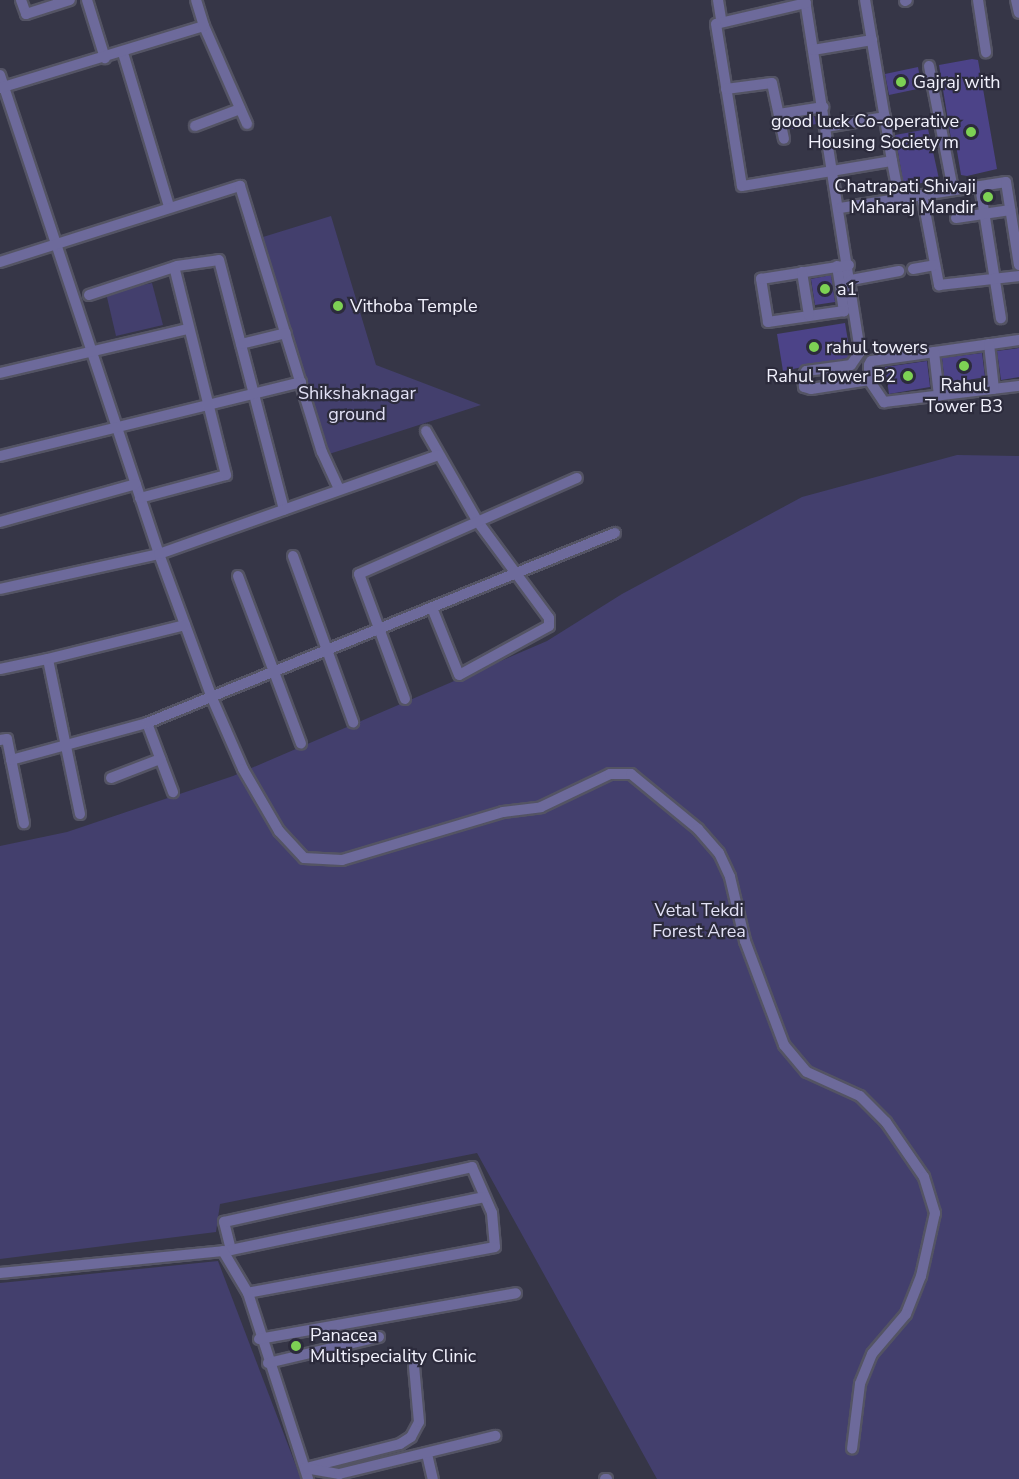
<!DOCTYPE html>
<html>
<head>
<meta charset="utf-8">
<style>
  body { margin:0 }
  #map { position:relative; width:1019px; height:1479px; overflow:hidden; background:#363647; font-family:"Nunito Sans",sans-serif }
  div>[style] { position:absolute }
  .green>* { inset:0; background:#433f6d }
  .building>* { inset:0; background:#4c4388 }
  .roads { filter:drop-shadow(2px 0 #545464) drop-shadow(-2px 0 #545464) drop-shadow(0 2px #545464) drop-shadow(0 -2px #545464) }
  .minor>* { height:10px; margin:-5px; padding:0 5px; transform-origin:5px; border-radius:5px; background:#6d6a9b }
  .dots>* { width:16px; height:16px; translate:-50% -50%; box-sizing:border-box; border:3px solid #2c2b3c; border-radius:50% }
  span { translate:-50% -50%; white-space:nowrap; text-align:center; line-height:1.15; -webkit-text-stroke:4.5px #2c2b3c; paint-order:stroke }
  .poi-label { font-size:18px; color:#f2f2fd }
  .left { translate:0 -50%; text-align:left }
  .right { translate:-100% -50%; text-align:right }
  .park-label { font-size:18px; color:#e2e1f6 }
</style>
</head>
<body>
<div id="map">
  <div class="green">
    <i style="clip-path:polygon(331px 216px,376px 365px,481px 405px,326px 455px,263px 237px)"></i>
    <i style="clip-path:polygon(152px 283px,163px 325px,116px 336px,106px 293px)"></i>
    <i style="clip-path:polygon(957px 455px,1019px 456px,1019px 1479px,657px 1479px,477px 1153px,220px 1204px,216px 1232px,0 1259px,0 846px,67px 832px,233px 776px,547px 641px,622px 594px,802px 497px)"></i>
    <i style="clip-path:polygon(218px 1261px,301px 1479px,0 1479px,0 1283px)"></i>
  </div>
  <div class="building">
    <i style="clip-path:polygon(972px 59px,978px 60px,997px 169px,967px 176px,961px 175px,956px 145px,952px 145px,939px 65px)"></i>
    <i style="clip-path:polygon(918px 67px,922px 88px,889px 95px,885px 74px)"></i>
    <i style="clip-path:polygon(814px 116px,816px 124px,792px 129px,790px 120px)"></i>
    <i style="clip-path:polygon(928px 129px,939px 179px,904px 187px,895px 135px)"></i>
    <i style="clip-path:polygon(831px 275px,835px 302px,815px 305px,811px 279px)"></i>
    <i style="clip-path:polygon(845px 323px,850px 353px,847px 358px,783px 371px,777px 334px)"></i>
    <i style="clip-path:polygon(1019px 348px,1019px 377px,1001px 380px,997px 351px)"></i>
    <i style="clip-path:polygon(982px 353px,985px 377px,945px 384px,942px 358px)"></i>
    <i style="clip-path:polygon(927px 361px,930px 387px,889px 394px,885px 367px)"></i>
  </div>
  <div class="roads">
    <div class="minor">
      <i style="left:21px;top:0;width:15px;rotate:70deg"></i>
      <i style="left:26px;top:14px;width:46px;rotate:-17.7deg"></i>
      <i style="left:87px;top:0;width:61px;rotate:72.8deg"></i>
      <i style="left:718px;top:0;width:19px;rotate:81deg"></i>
      <i style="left:805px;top:0;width:356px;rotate:81.1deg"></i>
      <i style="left:860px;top:352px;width:16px;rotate:125deg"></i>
      <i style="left:851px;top:365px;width:45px;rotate:172.4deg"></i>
      <i style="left:806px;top:371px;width:7px;rotate:117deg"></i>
      <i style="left:803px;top:377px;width:10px;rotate:84deg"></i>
      <i style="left:804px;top:387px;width:7px;rotate:16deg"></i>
      <i style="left:811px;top:389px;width:59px;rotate:-8.8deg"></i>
      <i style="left:978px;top:0;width:53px;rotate:81.3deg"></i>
      <i style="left:1016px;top:0;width:13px;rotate:77deg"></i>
      <i style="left:905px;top:1px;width:2px;rotate:-27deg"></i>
      <i style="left:806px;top:3px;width:92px;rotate:166.9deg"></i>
      <i style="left:716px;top:24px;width:164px;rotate:80.9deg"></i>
      <i style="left:742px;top:186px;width:152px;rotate:-9.5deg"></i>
      <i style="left:892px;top:161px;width:163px;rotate:-99.5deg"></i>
      <i style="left:204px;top:26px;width:107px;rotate:66.3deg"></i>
      <i style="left:813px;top:50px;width:60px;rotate:-9.6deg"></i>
      <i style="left:123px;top:53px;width:160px;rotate:73.3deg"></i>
      <i style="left:929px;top:66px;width:126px;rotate:79deg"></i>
      <i style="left:0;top:75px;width:505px;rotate:71.64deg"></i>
      <i style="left:159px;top:554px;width:153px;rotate:69.8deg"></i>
      <i style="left:212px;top:698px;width:77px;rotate:66.4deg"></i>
      <i style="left:243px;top:769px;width:72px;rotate:59.9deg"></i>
      <i style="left:279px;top:831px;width:37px;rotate:47deg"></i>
      <i style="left:304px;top:858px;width:38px;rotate:3deg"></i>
      <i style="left:342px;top:860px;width:168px;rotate:-16.6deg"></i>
      <i style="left:503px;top:812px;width:38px;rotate:-7deg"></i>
      <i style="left:541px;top:807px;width:76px;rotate:-25.6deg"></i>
      <i style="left:610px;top:774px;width:21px"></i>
      <i style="left:631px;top:774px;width:87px;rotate:39.4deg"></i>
      <i style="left:698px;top:829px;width:32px;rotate:49deg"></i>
      <i style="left:719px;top:853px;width:26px;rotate:65deg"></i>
      <i style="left:730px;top:877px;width:66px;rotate:76.8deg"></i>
      <i style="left:745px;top:941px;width:111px;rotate:69.4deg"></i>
      <i style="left:784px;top:1045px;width:35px;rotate:50deg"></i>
      <i style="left:807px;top:1072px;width:58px;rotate:24.4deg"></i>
      <i style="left:860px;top:1096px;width:37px;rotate:45deg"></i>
      <i style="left:886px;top:1122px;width:67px;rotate:55.4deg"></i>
      <i style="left:924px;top:1177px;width:38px;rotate:73deg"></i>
      <i style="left:935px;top:1213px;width:65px;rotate:102.5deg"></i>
      <i style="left:921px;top:1276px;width:41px;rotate:111.5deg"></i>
      <i style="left:906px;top:1314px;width:52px;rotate:130.4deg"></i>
      <i style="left:872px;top:1354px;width:32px;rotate:112deg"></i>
      <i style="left:860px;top:1384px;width:65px;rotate:97deg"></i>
      <i style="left:0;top:88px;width:213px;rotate:-16.9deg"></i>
      <i style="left:204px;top:26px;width:27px;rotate:-107deg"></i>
      <i style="left:726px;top:89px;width:46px;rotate:-7.4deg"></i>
      <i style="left:772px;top:83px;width:57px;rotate:77.9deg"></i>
      <i style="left:779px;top:114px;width:45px;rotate:-9deg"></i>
      <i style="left:195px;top:126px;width:48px;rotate:-20.7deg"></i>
      <i style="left:826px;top:127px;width:60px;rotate:-9.6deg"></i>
      <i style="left:892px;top:161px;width:38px;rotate:79deg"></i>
      <i style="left:980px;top:186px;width:134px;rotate:81deg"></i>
      <i style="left:922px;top:195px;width:92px;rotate:79.3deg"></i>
      <i style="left:939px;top:285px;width:81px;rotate:-6.4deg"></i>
      <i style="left:840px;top:208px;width:168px;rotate:-8.9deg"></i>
      <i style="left:1006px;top:182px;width:84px;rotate:81.1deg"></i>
      <i style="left:956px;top:218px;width:55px;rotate:-8.4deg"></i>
      <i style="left:0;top:262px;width:252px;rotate:-17.6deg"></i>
      <i style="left:240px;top:186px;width:278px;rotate:72.9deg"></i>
      <i style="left:322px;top:452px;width:41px;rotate:65.3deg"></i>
      <i style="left:837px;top:266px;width:46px;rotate:81.2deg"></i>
      <i style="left:844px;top:311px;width:77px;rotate:171.8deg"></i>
      <i style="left:768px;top:322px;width:44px;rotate:-99.2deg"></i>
      <i style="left:761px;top:279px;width:89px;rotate:-9deg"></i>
      <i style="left:913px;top:269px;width:22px;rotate:-10deg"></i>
      <i style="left:802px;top:272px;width:44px;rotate:80.8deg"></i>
      <i style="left:851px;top:280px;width:49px;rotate:-10.6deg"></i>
      <i style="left:89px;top:295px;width:93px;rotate:-18.2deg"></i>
      <i style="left:177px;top:266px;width:42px;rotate:-8.1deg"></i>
      <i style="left:219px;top:260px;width:258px;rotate:75.4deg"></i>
      <i style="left:1019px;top:340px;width:149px;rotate:171.9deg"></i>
      <i style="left:871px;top:361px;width:4px;rotate:117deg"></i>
      <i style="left:869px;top:365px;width:15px;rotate:90deg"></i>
      <i style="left:869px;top:380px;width:27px;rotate:56deg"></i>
      <i style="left:884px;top:402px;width:136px;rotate:-6.8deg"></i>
      <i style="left:241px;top:344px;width:46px;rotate:-13.7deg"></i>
      <i style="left:989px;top:344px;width:45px;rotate:83.7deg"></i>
      <i style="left:934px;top:352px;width:44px;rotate:83.5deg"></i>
      <i style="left:0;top:373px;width:192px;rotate:-13.2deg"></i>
      <i style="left:426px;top:431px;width:105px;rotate:60.3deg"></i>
      <i style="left:478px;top:522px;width:119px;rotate:53.5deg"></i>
      <i style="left:549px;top:618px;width:8px;rotate:90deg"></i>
      <i style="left:549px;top:626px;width:102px;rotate:151.4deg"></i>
      <i style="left:459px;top:675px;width:72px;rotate:-111.9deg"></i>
      <i style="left:0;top:456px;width:310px;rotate:-13.8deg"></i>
      <i style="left:140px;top:498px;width:89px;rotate:-15deg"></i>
      <i style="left:226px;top:475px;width:214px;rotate:-104deg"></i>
      <i style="left:0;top:522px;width:141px;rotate:-15.6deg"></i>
      <i style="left:293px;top:556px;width:177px;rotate:70.1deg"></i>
      <i style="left:238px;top:576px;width:179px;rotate:69.4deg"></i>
      <i style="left:0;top:589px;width:163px;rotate:-12.4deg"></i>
      <i style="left:159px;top:554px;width:296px;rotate:-19.5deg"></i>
      <i style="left:0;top:669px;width:49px;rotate:-11.8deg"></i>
      <i style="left:405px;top:699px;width:133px;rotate:-110.2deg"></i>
      <i style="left:359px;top:574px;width:238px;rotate:-23.8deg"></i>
      <i style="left:147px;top:723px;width:74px;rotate:69.4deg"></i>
      <i style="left:0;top:740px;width:7px;rotate:-8deg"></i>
      <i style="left:7px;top:739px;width:86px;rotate:78.6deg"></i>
      <i style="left:11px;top:760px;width:141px;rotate:-15.2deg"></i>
      <i style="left:147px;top:723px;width:505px;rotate:-22.1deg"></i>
      <i style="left:111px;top:778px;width:53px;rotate:-21.2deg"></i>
      <i style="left:80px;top:814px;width:158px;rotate:-101.7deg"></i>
      <i style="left:48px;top:659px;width:141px;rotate:-13.9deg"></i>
      <i style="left:231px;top:1250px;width:29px;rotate:-104deg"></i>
      <i style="left:224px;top:1222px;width:254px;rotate:-12.5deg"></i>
      <i style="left:472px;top:1167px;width:50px;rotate:66.5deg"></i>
      <i style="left:492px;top:1213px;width:34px;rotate:85deg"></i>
      <i style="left:495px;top:1247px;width:251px;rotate:169.5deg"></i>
      <i style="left:226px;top:1251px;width:264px;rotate:-11.8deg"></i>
      <i style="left:0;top:1273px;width:224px;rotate:-5.6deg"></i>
      <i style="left:223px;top:1251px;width:49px;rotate:59.2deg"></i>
      <i style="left:248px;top:1293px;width:195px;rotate:72.1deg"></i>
      <i style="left:259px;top:1339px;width:261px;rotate:-10.1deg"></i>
      <i style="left:268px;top:1363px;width:114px;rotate:-13.2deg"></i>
      <i style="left:427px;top:1454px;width:26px;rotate:77deg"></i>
      <i style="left:310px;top:1467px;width:93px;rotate:-14.3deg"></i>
      <i style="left:400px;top:1444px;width:13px;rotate:-32deg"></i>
      <i style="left:411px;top:1437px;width:17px;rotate:-62deg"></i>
      <i style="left:419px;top:1422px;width:56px;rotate:-95.1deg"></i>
      <i style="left:305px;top:1468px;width:35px;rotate:10deg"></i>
      <i style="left:339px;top:1474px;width:161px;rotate:-13.7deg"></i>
      <i style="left:605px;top:1479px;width:2px"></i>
    </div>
  </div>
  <div class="dots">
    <i style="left:901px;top:82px;background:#7dd154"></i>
    <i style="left:971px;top:132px;background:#7dd154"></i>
    <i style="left:988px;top:197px;background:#7dd154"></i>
    <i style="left:825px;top:289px;background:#7dd154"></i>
    <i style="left:338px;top:306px;background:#7dd154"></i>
    <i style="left:814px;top:347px;background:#7dd154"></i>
    <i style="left:964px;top:366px;background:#7dd154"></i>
    <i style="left:908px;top:376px;background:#7dd154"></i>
    <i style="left:296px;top:1346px;background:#7dd154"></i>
  </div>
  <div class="poi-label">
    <span class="left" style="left:913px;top:82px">Gajraj with</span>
    <span class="right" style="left:959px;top:132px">good luck Co-operative<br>Housing Society m</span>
    <span class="right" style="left:976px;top:197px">Chatrapati Shivaji<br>Maharaj Mandir</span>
    <span class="left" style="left:837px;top:289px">a1</span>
    <span class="left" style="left:350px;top:306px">Vithoba Temple</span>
    <span class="left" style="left:826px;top:347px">rahul towers</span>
    <span class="right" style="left:896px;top:376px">Rahul Tower B2</span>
    <span style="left:964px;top:396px">Rahul<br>Tower B3</span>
    <span class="left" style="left:310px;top:1346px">Panacea<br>Multispeciality Clinic</span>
  </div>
  <div class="park-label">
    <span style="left:357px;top:404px">Shikshaknagar<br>ground</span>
    <span style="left:699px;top:921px">Vetal Tekdi<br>Forest Area</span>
  </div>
</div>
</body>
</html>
